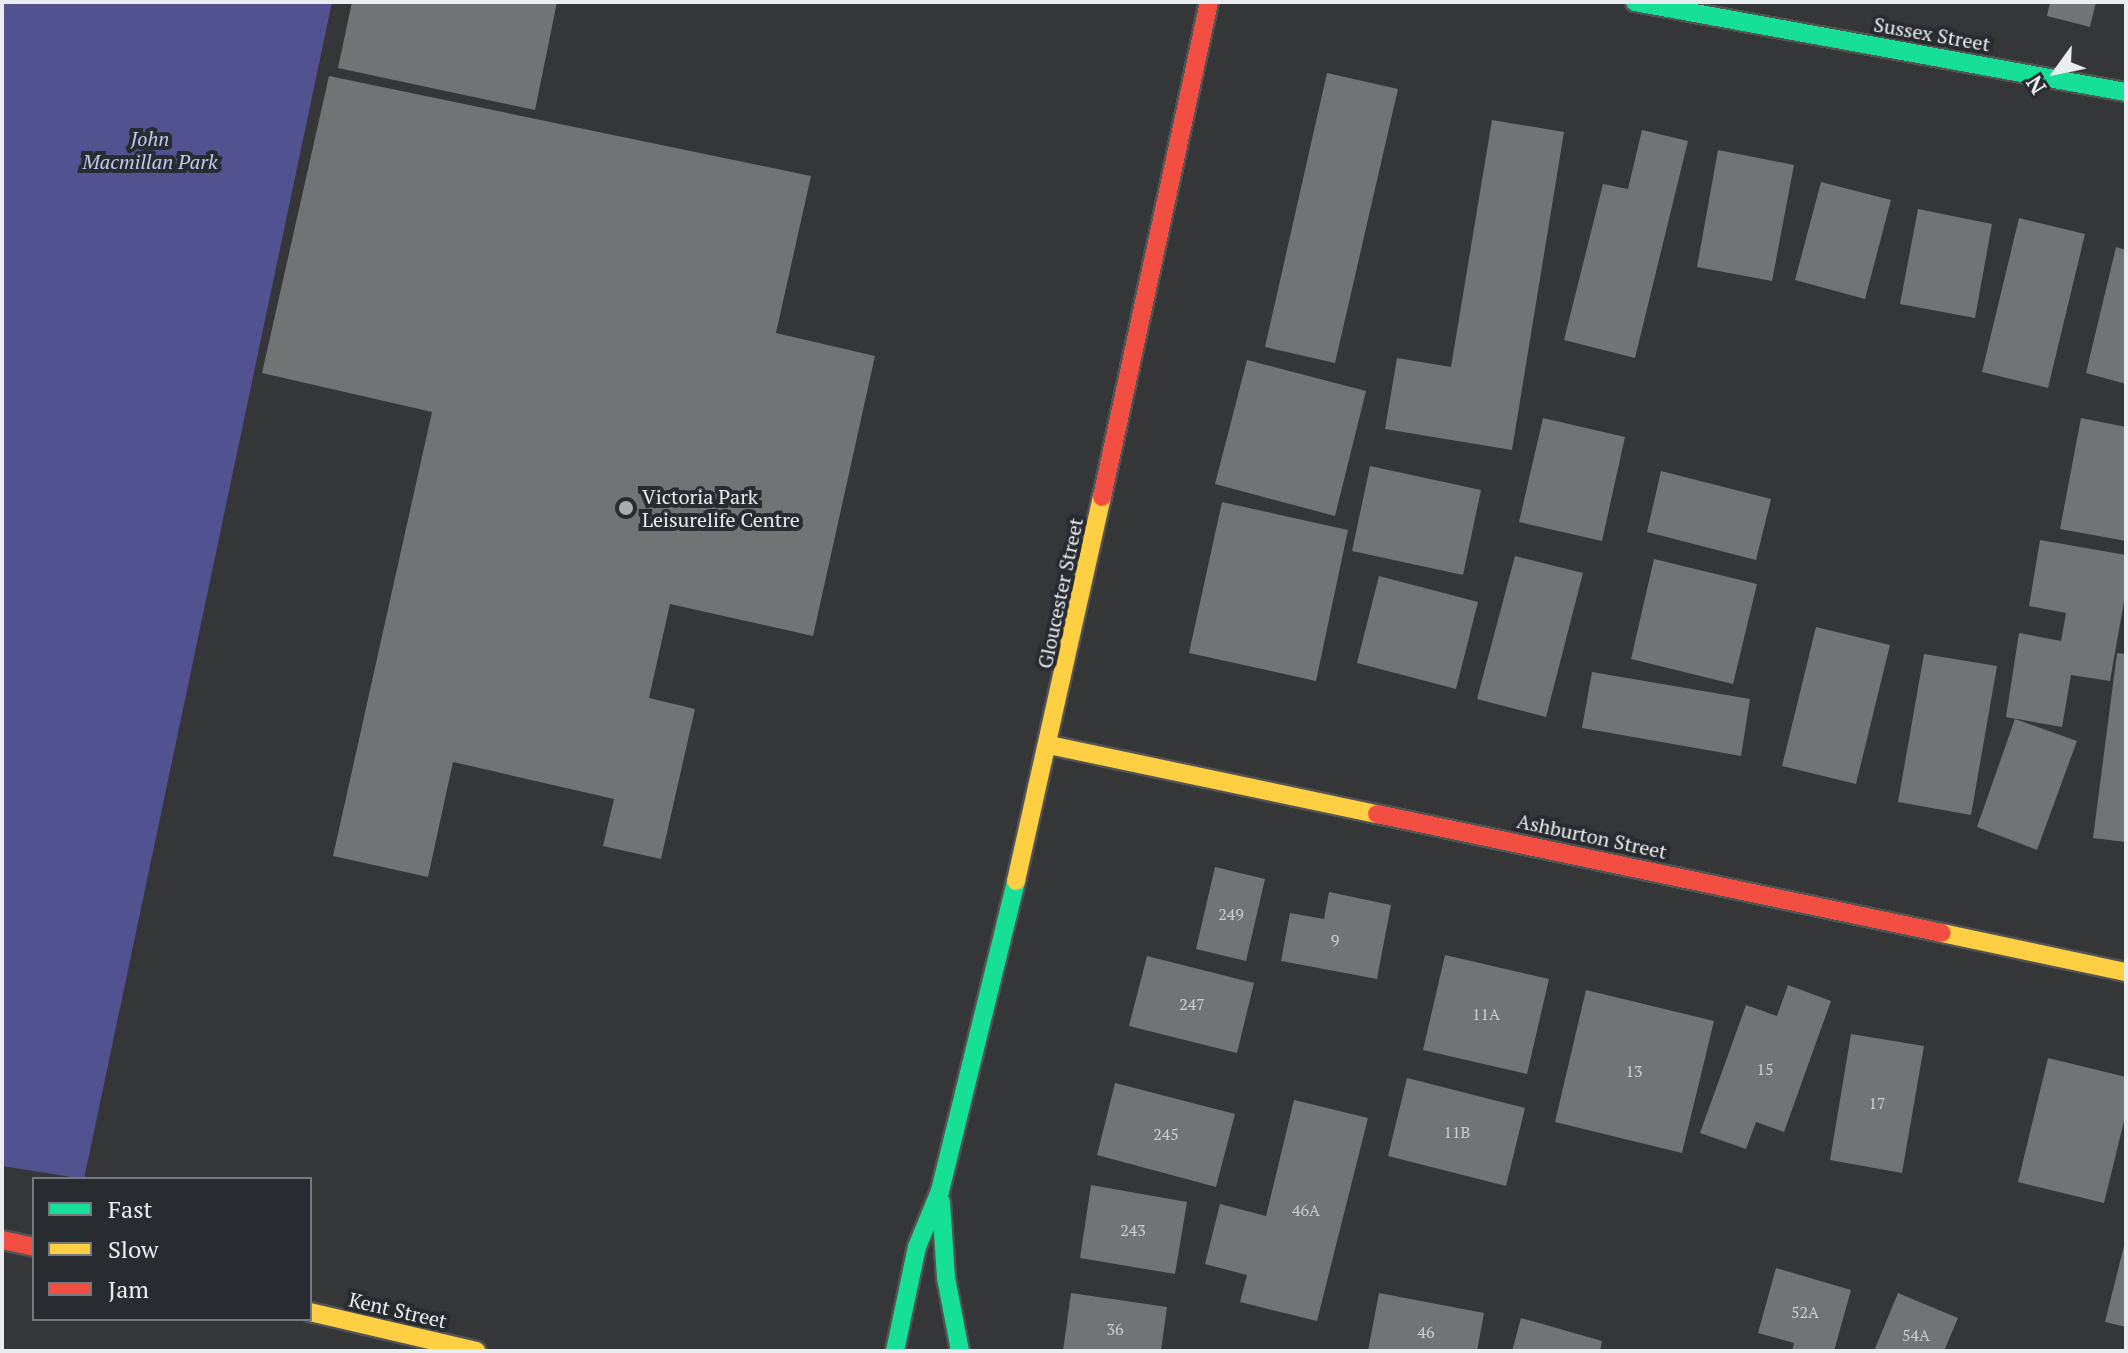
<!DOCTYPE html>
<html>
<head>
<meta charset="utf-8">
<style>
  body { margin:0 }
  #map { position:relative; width:2128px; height:1353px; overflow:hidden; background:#343638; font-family:"PT Serif",serif }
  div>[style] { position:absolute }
  .green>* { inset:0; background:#51528f }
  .building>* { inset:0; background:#727375 }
  .roads { filter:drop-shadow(2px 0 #525355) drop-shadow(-2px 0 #525355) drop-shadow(0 2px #525355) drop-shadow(0 -2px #525355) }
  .fast>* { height:18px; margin:-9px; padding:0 9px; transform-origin:9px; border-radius:9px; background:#16e098 }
  .slow>* { height:18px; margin:-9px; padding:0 9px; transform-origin:9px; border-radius:9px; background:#ffcf43 }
  .jam>* { height:18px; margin:-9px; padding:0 9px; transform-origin:9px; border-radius:9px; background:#f24e42 }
  .dots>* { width:22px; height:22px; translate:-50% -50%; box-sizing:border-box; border:4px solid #282c30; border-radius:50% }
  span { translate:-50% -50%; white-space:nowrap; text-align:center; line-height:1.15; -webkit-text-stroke:8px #282c30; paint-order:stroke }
  .number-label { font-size:16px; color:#ccced1 }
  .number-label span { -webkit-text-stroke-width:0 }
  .street-label { font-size:20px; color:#eaedf0 }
  .park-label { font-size:20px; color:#c4c8f2; font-style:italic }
  .poi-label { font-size:20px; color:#eaedf0 }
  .left { translate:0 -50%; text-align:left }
  .frame { position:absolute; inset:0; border:4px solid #eaedf0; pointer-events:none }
  .legend { position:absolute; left:32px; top:1177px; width:280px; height:144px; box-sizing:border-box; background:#282c30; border:2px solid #76797d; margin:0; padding:10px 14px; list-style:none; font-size:24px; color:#eaedf0 }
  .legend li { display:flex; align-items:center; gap:16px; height:40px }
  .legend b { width:40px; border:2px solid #76797d }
  .north { position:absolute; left:2016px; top:32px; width:80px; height:80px; -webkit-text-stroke:6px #282c30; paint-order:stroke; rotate:237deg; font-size:22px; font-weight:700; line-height:32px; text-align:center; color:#eaedf0 }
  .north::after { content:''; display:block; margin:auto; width:28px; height:36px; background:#eaedf0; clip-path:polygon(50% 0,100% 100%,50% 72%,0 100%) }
</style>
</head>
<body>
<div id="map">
  <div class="green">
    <i style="clip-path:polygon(2px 2px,332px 2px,84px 1179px,2px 1166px)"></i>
  </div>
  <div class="building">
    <i style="clip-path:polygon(352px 2px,557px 2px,535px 110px,338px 68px)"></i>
    <i style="clip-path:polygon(2050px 2px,2096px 2px,2090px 27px,2047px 16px)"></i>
    <i style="clip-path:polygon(1327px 73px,1398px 89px,1335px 363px,1265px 347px)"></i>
    <i style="clip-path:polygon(329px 76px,811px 176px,776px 333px,875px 356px,813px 636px,670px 604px,649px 698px,695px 709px,661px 859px,603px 846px,614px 799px,453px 762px,428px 877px,333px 856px,432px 412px,262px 373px)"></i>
    <i style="clip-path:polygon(1492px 120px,1564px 132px,1512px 450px,1385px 429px,1397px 358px,1451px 367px)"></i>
    <i style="clip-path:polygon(1642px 130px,1688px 141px,1635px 358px,1564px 340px,1603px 184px,1628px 189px)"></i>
    <i style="clip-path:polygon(1718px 150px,1794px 165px,1772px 281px,1697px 267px)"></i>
    <i style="clip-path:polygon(1821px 182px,1891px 200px,1865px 299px,1795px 280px)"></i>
    <i style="clip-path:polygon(1918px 209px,1992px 224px,1975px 318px,1900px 304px)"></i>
    <i style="clip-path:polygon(2019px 218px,2085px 234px,2048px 388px,1982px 372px)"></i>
    <i style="clip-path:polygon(2116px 247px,2126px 250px,2126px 384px,2086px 373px)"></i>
    <i style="clip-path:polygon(1247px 360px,1366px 391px,1335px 516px,1215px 484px)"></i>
    <i style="clip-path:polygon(1543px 418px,1625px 437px,1602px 541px,1519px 522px)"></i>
    <i style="clip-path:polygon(2081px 418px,2126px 427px,2126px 541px,2060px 529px)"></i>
    <i style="clip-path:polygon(1370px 466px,1481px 490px,1463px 575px,1352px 551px)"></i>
    <i style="clip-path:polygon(1661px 471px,1771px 499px,1756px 560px,1647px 532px)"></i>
    <i style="clip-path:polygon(1222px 502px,1348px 530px,1316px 681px,1189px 653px)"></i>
    <i style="clip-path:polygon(2040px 540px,2126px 555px,2126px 590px,2110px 681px,2071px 675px,2062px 727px,2006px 717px,2019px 633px,2061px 641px,2066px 613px,2029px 606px)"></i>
    <i style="clip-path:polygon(1515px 556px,1583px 573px,1546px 717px,1477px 699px)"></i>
    <i style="clip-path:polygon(1654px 559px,1757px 584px,1733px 684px,1631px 659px)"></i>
    <i style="clip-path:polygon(1379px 576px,1478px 602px,1456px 689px,1357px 663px)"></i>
    <i style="clip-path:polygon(1816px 627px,1890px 645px,1856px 784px,1782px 766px)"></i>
    <i style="clip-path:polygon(2117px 653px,2126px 654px,2126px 842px,2093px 838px)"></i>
    <i style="clip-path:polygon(1924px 654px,1997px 666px,1971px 815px,1898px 802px)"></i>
    <i style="clip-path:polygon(1592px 672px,1750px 699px,1741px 756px,1582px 728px)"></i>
    <i style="clip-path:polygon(2015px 719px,2077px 741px,2037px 850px,1977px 827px)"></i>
    <i style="clip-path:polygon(1215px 867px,1265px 879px,1246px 961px,1196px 949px)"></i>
    <i style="clip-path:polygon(1329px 892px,1391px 905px,1377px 979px,1281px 961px,1290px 913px,1324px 919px)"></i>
    <i style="clip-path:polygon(1445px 955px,1549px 979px,1527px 1074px,1423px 1050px)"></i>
    <i style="clip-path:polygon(1147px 956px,1254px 983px,1237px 1053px,1129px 1026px)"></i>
    <i style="clip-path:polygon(1788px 985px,1831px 1001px,1784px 1132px,1756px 1122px,1746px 1149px,1700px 1133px,1746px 1005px,1777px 1016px)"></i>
    <i style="clip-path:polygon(1586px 990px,1714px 1021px,1682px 1153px,1555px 1122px)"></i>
    <i style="clip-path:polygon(1851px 1034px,1924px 1046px,1902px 1173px,1830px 1160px)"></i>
    <i style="clip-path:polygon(2048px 1058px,2126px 1077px,2126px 1113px,2104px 1203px,2018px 1182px)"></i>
    <i style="clip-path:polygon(1407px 1078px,1525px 1108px,1506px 1186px,1388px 1156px)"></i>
    <i style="clip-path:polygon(1115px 1083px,1235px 1114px,1216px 1187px,1097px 1155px)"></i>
    <i style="clip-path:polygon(1294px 1100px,1368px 1118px,1317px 1321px,1240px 1302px,1247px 1275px,1205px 1264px,1220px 1204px,1266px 1216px)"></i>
    <i style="clip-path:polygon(1091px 1185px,1187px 1202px,1175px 1274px,1080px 1258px)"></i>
    <i style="clip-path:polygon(2125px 1242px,2126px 1242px,2126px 1327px,2105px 1322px)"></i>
    <i style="clip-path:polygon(1776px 1268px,1851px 1290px,1834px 1351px,1792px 1351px,1794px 1343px,1758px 1333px)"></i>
    <i style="clip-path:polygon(1071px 1293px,1167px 1307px,1161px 1351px,1063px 1351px)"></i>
    <i style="clip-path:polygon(1379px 1293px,1484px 1313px,1477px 1351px,1368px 1351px)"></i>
    <i style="clip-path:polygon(1898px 1293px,1958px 1318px,1944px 1351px,1874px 1351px)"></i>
    <i style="clip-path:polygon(1521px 1318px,1602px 1341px,1600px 1351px,1512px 1351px)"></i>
  </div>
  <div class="roads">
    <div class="fast">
      <i style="left:1635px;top:2px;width:499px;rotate:10.4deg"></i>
      <i style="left:941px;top:1202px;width:76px;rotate:86.2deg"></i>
      <i style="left:946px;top:1278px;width:74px;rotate:79.1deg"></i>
      <i style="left:895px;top:1351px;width:106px;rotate:-78.1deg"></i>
      <i style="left:917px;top:1247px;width:61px;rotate:-67.7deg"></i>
      <i style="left:940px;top:1191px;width:319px;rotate:-76.2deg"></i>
    </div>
    <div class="slow">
      <i style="left:1049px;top:745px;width:335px;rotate:11.9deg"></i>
      <i style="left:1016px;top:881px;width:394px;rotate:-77.4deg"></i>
      <i style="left:1942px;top:933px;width:188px;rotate:12deg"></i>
      <i style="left:310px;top:1312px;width:171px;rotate:13.2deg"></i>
    </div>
    <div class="jam">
      <i style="left:1102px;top:497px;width:506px;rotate:-77.8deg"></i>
      <i style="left:1377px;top:814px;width:577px;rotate:11.89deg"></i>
      <i style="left:2px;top:1240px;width:33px;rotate:12deg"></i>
    </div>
  </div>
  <div class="dots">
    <i style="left:626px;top:508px;background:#aaadb0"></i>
  </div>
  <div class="number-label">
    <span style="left:1231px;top:914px">249</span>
    <span style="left:1335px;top:940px">9</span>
    <span style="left:1192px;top:1004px">247</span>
    <span style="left:1486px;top:1014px">11A</span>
    <span style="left:1765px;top:1069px">15</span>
    <span style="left:1634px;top:1071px">13</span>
    <span style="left:1877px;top:1103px">17</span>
    <span style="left:1457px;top:1132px">11B</span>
    <span style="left:1166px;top:1134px">245</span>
    <span style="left:1306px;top:1210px">46A</span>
    <span style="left:1133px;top:1230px">243</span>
    <span style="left:1805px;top:1312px">52A</span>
    <span style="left:1115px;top:1329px">36</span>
    <span style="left:1426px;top:1332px">46</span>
    <span style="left:1916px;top:1335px">54A</span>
  </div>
  <div class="street-label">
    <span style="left:1932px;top:34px;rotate:10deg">Sussex Street</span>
    <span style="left:1060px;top:593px;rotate:-78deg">Gloucester Street</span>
    <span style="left:1592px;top:836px;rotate:12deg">Ashburton Street</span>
    <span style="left:398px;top:1310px;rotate:13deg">Kent Street</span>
  </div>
  <div class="park-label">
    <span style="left:150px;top:150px">John<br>Macmillan Park</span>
  </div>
  <div class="poi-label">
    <span class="left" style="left:642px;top:508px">Victoria Park<br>Leisurelife Centre</span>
  </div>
  <div class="frame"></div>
  <ul class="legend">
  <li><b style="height:10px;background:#16e098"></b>Fast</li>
  <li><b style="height:10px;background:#ffcf43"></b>Slow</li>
  <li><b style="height:10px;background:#f24e42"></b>Jam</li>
  </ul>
  <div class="north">N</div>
</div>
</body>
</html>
